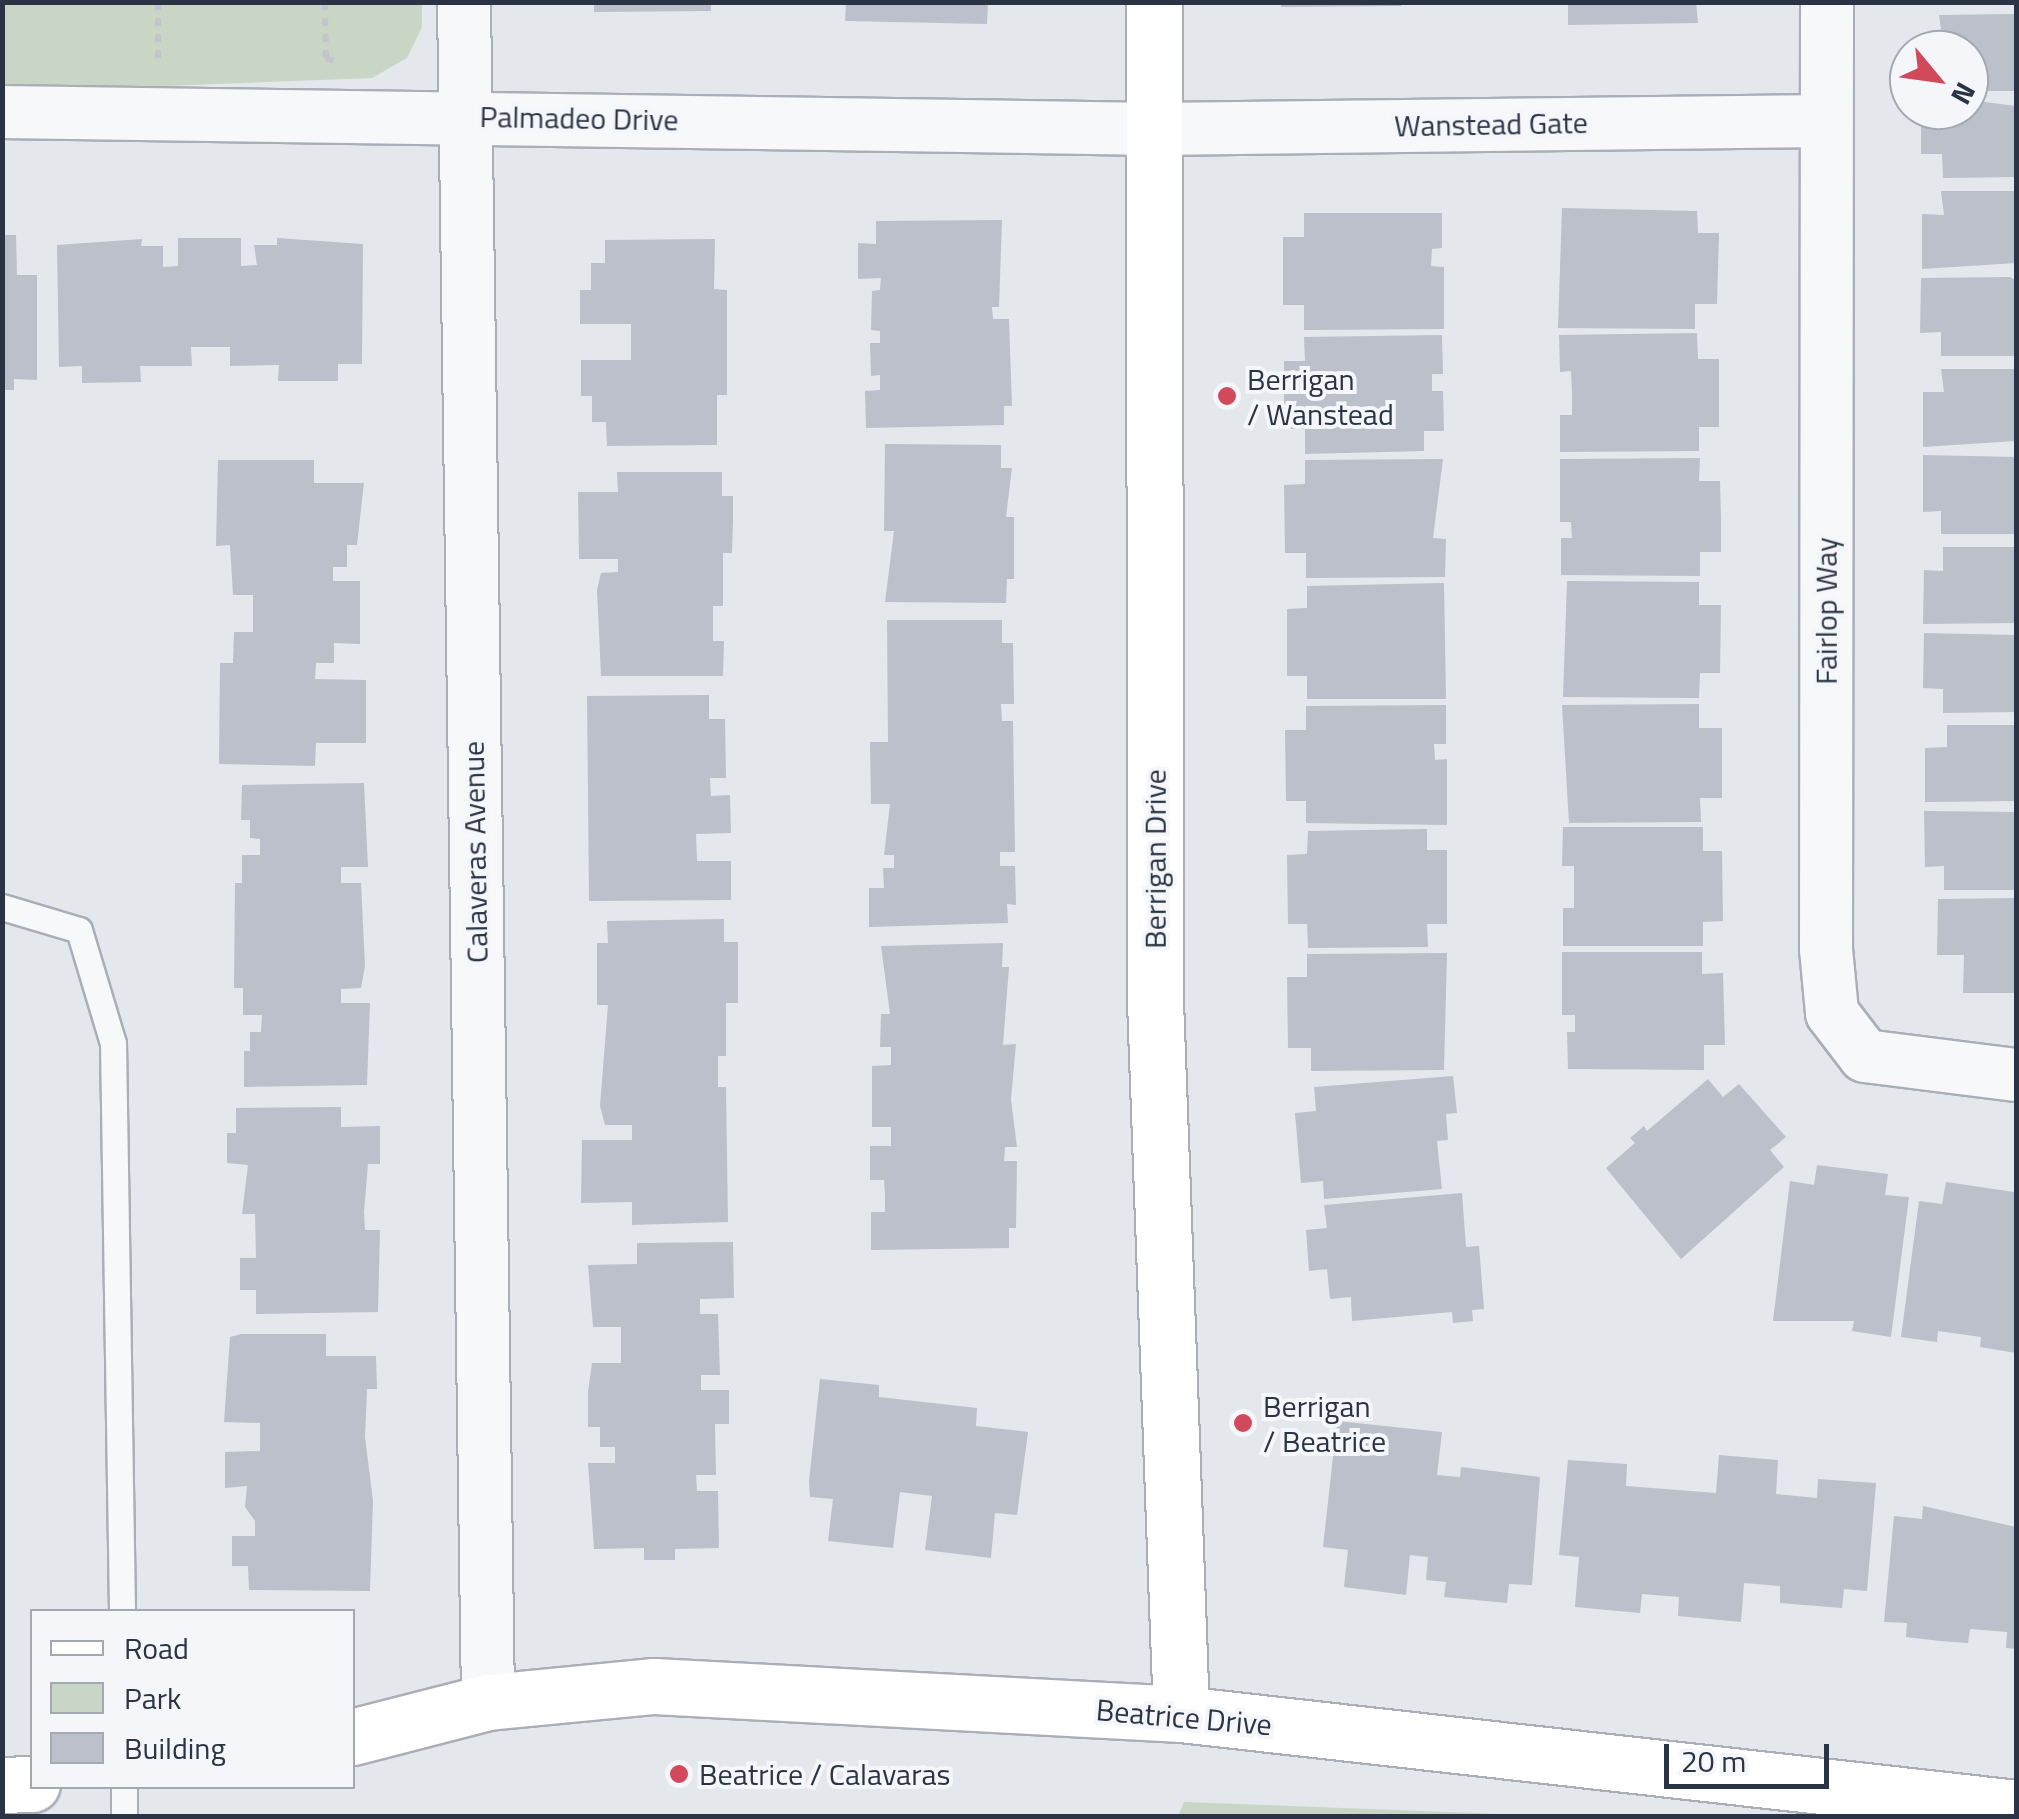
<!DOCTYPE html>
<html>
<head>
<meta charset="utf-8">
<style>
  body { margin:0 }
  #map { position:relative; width:2019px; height:1819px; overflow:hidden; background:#e4e7ec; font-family:"Titillium Web",sans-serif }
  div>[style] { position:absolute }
  .green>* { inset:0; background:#c9d6c5 }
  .building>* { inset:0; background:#bbc0ca }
  .path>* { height:6px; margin-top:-3px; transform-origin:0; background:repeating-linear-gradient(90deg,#c2c5cb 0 8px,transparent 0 16px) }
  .roads { filter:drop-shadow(2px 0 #a9aeb7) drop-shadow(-2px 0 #a9aeb7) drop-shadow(0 2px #a9aeb7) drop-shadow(0 -2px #a9aeb7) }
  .lane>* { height:25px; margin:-12.5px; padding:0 12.5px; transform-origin:12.5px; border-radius:12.5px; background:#f7f8fa }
  .street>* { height:52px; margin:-26px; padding:0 26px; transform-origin:26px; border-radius:26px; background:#f7f8fa }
  .secondary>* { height:55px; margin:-27.5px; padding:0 27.5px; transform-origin:27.5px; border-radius:27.5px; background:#fff }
  .dots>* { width:28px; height:28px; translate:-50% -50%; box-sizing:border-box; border:5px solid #f4f6f9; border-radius:50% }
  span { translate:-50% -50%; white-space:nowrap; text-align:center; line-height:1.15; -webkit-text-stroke:8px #f4f6f9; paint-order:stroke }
  .street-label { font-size:30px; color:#2b3445 }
  .poi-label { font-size:30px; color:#2b3445 }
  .left { translate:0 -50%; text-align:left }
  .frame { position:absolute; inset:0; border:5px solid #2b3445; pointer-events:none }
  .legend { position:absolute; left:30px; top:1609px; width:325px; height:180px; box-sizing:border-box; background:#f4f6f9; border:2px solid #a4a8b1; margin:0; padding:12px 18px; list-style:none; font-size:30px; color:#2b3445 }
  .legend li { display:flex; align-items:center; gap:20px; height:50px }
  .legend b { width:50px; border:2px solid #a4a8b1 }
  .north { position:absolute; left:1889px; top:30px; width:100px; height:100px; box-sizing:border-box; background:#f4f6f9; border:2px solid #a4a8b1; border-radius:50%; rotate:119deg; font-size:28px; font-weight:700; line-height:40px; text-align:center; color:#2b3445 }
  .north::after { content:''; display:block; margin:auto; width:35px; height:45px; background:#d1495b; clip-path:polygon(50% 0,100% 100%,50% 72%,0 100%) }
  .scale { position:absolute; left:1664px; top:1744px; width:165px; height:45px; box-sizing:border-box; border:5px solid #2b3445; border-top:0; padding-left:12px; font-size:30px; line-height:35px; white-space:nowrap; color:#2b3445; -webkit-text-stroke:8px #f4f6f9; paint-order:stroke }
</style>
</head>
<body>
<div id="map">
  <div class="green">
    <i style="clip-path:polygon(2px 3px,422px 3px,422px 27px,407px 58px,372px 78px,3px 92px)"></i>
    <i style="clip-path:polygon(1184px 1802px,1550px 1816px,1178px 1816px)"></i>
  </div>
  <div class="building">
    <i style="clip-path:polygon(594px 2px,711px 2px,711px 11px,594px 12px)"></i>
    <i style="clip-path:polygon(846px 2px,988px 2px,987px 24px,845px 21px)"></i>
    <i style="clip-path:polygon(1281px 2px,1401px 2px,1401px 6px,1281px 7px)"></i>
    <i style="clip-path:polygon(1568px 2px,1696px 2px,1698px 23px,1568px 25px)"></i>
    <i style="clip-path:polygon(2016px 14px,2016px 91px,1969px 91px,1969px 50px,1921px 50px,1921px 37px,1942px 37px,1939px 15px)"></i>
    <i style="clip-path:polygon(1969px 100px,2016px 106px,2016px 177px,1943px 178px,1942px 154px,1921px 154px,1921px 110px,1969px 110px)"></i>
    <i style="clip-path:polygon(1941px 191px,2016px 191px,2016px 263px,1922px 269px,1922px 214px,1944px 215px)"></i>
    <i style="clip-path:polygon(1562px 208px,1697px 211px,1698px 233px,1719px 233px,1717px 304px,1695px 304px,1695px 329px,1558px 328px)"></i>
    <i style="clip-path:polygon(1304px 213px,1442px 213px,1442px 248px,1432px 249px,1431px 266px,1444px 267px,1444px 329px,1304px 330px,1304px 305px,1283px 305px,1283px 237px,1304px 237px)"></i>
    <i style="clip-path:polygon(1002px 220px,999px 307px,992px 307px,993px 319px,1009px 319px,1012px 406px,1004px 406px,1004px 425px,866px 428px,865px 391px,880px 390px,880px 375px,871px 376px,870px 343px,880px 343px,880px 331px,871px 330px,872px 291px,880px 290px,881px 278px,858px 279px,858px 243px,876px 244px,876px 221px)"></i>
    <i style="clip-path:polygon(2px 235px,16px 235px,17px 275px,37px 275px,37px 380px,14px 379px,14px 390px,2px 390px)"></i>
    <i style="clip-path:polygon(178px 238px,241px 238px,241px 266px,257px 265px,254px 245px,277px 245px,277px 238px,363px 244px,362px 364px,338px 364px,338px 381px,278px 381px,279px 365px,230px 366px,230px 347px,191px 347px,192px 366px,140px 366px,141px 382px,82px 383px,82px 366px,59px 367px,57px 245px,142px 239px,141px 246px,163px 246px,163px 267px,178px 266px)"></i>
    <i style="clip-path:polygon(715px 239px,714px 289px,727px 290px,727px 395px,717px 395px,717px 445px,607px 446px,606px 422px,592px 422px,592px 396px,581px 396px,581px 360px,631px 360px,631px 324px,580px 324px,580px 290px,591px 290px,591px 263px,605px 263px,605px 240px)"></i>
    <i style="clip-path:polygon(2010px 277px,2016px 280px,2016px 356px,1941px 356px,1941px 332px,1920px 333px,1921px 278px)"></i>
    <i style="clip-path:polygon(1697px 333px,1698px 359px,1719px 359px,1719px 427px,1699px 427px,1699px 451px,1560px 452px,1560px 415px,1572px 415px,1572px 392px,1571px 371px,1560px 372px,1559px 335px)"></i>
    <i style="clip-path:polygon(1442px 335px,1443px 374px,1432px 374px,1432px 391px,1443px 391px,1444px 431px,1424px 431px,1424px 451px,1305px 454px,1305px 429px,1284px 429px,1284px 361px,1305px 361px,1304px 337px)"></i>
    <i style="clip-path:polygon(1941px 369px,2016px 369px,2016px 441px,1923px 447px,1923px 392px,1944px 392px)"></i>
    <i style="clip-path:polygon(885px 444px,1001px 445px,1001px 468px,1012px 468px,1006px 517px,1014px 517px,1014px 579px,1007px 579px,1006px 603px,885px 602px,894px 531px,884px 531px)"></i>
    <i style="clip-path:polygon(1923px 455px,2016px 457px,2016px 534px,1941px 534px,1941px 511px,1923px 512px)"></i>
    <i style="clip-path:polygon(1700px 458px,1699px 481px,1720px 481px,1721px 518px,1721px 552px,1700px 552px,1700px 576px,1561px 575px,1561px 538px,1572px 538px,1571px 522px,1560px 522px,1560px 459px)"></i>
    <i style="clip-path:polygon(1443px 459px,1433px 538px,1446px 539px,1445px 577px,1306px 578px,1306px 553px,1285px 553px,1284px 485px,1305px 484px,1305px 460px)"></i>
    <i style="clip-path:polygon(218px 460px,314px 460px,314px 483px,364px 483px,357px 545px,347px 545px,347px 567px,333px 567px,333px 581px,360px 581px,360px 644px,334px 643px,334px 663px,316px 663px,315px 679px,366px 680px,366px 743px,316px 743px,315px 766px,219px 764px,220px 663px,233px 663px,234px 632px,253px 632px,253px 595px,233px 595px,230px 545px,216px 546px)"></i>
    <i style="clip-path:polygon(617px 472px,722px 472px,722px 496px,733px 496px,733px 522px,732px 553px,723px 553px,723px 606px,713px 606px,713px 641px,724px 641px,723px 676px,601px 676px,597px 590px,601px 573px,618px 572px,618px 559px,579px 559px,578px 492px,618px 492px)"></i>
    <i style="clip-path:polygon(1943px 547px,2016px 547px,2016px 623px,1923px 624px,1924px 570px,1943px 571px)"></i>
    <i style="clip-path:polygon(1567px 581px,1699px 582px,1699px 605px,1721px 605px,1720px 673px,1700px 673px,1699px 698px,1563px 697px)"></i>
    <i style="clip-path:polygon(1444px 583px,1446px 699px,1307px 699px,1307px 676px,1287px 676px,1287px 609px,1307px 608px,1307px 586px)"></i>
    <i style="clip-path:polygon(887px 620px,1002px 620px,1002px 643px,1013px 643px,1014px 704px,1001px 704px,1002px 721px,1013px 721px,1015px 852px,1000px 852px,1000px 866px,1015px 866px,1016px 905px,1007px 904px,1008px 923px,869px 927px,869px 888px,884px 888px,883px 868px,894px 868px,894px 855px,884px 855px,890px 804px,871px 804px,870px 742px,888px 742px)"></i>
    <i style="clip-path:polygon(1924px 633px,2016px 635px,2016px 712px,1943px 713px,1943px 689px,1923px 688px)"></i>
    <i style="clip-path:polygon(709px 695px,709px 719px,725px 719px,726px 778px,710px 778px,711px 796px,730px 795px,731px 833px,696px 834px,697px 861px,731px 861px,731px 900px,589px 901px,587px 696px)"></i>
    <i style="clip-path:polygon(1699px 704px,1699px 728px,1722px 728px,1722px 798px,1700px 798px,1701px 822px,1569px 823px,1562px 705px)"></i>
    <i style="clip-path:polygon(1446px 705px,1446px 744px,1434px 744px,1435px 760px,1447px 759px,1447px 825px,1306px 823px,1306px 801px,1286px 801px,1285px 730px,1306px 730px,1306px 706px)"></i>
    <i style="clip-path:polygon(1947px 725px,2016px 725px,2016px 801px,1925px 802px,1925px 748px,1947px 747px)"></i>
    <i style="clip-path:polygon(364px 783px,368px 867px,341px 867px,341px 883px,361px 883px,365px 966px,361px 988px,341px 989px,341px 1003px,370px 1003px,367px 1085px,244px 1087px,244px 1051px,250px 1051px,250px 1032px,261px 1032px,262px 1015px,243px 1015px,243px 988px,234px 988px,235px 883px,242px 883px,242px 855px,260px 855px,260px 839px,250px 838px,250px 820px,241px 820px,242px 785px)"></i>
    <i style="clip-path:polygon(1924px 811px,2016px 812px,2016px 890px,1944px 890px,1944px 866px,1925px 867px)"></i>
    <i style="clip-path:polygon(1563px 827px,1703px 827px,1703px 851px,1722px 851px,1723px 921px,1703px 922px,1703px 946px,1563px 946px,1563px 908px,1574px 908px,1574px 866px,1562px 866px)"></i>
    <i style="clip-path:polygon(1427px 829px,1427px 850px,1447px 850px,1447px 924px,1427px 924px,1428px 947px,1308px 948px,1307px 924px,1288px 924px,1287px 855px,1307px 854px,1308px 831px)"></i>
    <i style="clip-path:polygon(2016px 898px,2016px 993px,1963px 993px,1964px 955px,1937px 955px,1938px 899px)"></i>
    <i style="clip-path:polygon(724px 919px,724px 942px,738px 942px,738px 1003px,726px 1003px,726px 1056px,718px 1056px,718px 1087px,726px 1087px,728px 1222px,632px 1225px,632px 1202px,581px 1203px,582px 1140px,632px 1140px,632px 1125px,605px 1125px,600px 1106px,608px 1005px,597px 1005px,597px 943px,608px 943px,607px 921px)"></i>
    <i style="clip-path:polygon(1003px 943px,1002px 967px,1009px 967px,1003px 1045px,1016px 1044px,1011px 1099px,1017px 1147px,1005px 1147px,1004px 1161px,1017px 1161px,1016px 1228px,1009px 1228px,1009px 1248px,871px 1250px,871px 1212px,885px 1212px,885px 1195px,884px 1180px,870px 1180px,870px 1146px,891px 1146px,891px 1127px,872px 1127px,872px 1066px,891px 1065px,891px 1047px,880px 1047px,881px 1014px,890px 1014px,881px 946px)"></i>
    <i style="clip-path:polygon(1562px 952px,1702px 952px,1702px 974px,1723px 973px,1725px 1045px,1704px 1045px,1704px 1070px,1568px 1069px,1567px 1032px,1575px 1032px,1575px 1015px,1562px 1015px)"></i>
    <i style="clip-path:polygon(1447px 953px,1444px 1070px,1311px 1071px,1311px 1048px,1288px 1048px,1287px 977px,1307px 977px,1307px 954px)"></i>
    <i style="clip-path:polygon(1453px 1076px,1457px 1113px,1446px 1114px,1448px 1140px,1437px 1141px,1442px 1189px,1324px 1199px,1323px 1181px,1301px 1183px,1295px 1113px,1316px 1111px,1314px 1087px)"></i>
    <i style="clip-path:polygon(1708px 1079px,1723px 1097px,1739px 1084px,1786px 1137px,1770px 1150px,1784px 1167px,1681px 1259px,1606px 1168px,1635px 1143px,1630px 1138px,1644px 1126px,1647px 1131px)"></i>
    <i style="clip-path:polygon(341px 1107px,341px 1127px,380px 1126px,380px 1164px,368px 1164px,364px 1212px,365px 1230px,380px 1230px,378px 1312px,256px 1314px,256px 1290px,240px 1290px,240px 1258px,256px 1258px,255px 1214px,242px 1214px,248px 1165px,227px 1163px,227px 1133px,236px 1133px,236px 1108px)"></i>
    <i style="clip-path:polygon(1817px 1165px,1888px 1174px,1885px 1195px,1909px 1197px,1891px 1337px,1852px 1331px,1854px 1321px,1773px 1321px,1790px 1181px,1814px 1185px)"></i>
    <i style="clip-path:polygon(1946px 1182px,2014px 1192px,2016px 1353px,1980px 1347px,1981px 1337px,1938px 1331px,1937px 1342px,1901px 1337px,1919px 1201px,1942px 1204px)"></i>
    <i style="clip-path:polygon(1462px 1193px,1466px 1247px,1479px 1246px,1484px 1309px,1472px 1310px,1473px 1321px,1453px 1323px,1452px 1312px,1352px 1321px,1351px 1297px,1330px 1299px,1327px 1269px,1309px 1271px,1306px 1230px,1327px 1228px,1324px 1205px)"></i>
    <i style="clip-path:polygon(733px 1242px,734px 1298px,700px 1299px,700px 1314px,718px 1314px,720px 1375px,701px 1375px,701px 1390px,729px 1390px,729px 1424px,715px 1424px,716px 1475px,696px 1475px,697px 1491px,718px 1491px,719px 1548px,675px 1549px,675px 1560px,644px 1560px,644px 1548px,594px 1549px,588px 1463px,615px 1463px,615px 1447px,600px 1447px,600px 1427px,588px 1427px,588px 1392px,592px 1363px,621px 1363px,621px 1327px,593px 1327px,588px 1265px,637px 1264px,637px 1243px)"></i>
    <i style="clip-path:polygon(241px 1334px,326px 1334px,326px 1356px,376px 1356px,377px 1389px,367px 1389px,365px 1437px,373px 1501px,370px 1591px,249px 1590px,248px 1566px,232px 1566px,232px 1536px,255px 1536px,255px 1521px,245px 1507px,247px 1486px,225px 1488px,225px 1452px,260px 1451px,260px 1423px,224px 1422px,230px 1337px)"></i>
    <i style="clip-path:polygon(820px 1379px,879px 1385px,879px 1397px,977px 1408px,976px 1426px,1028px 1432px,1017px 1515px,995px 1513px,991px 1558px,925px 1550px,932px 1496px,900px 1492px,893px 1548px,828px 1541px,833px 1499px,810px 1497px,809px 1481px)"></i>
    <i style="clip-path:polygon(1337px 1421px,1442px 1432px,1437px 1475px,1460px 1477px,1461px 1467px,1540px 1477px,1532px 1585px,1509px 1584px,1507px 1603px,1444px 1597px,1446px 1582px,1426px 1580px,1428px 1557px,1410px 1555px,1406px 1595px,1344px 1587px,1348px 1550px,1323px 1547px)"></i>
    <i style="clip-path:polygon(1719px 1455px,1778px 1460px,1776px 1494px,1817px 1498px,1818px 1479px,1876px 1483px,1867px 1591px,1844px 1589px,1842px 1608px,1780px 1603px,1780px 1586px,1744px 1583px,1741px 1622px,1678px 1616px,1679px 1597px,1642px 1594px,1640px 1613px,1575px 1607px,1579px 1557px,1559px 1555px,1568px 1460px,1627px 1464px,1626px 1486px,1716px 1493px)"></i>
    <i style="clip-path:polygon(1923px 1506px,2016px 1527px,2016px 1649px,2006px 1648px,2007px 1632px,1970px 1629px,1968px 1643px,1940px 1641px,1906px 1637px,1907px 1623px,1884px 1622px,1894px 1516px,1922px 1519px)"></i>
  </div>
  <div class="path">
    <i style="left:158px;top:2px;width:57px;rotate:90deg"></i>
    <i style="left:325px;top:2px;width:56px;rotate:89deg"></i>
    <i style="left:326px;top:58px;width:9px;rotate:21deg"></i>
  </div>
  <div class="roads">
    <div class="lane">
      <i style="left:2px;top:907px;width:80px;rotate:16.6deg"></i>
      <i style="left:79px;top:930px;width:118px;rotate:73.3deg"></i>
      <i style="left:113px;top:1043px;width:569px;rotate:89.09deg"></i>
      <i style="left:124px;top:1816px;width:30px;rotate:-90deg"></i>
    </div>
    <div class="street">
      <i style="left:464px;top:2px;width:1700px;rotate:89.19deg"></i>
      <i style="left:1827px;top:2px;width:947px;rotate:90.06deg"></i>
      <i style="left:1826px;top:949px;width:64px;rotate:84.6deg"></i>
      <i style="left:1832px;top:1013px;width:54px;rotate:52.5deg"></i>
      <i style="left:1865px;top:1056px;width:152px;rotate:7.2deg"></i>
      <i style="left:2px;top:112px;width:1153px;rotate:0.84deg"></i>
      <i style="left:1155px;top:129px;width:671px;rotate:-0.68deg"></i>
    </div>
    <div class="secondary">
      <i style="left:1154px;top:2px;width:999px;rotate:89.94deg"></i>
      <i style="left:1155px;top:1001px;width:713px;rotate:87.91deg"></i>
      <i style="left:352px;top:1737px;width:140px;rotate:-14.4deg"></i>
      <i style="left:488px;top:1702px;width:167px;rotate:-5.5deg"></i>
      <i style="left:654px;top:1686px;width:528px;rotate:3.04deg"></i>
      <i style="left:1181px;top:1714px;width:840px;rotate:6.42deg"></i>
      <i style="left:2px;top:1785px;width:30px;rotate:-2deg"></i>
    </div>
  </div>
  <div class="dots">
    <i style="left:1227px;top:396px;background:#d1495b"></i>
    <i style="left:1243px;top:1423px;background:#d1495b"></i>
    <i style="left:679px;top:1774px;background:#d1495b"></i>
  </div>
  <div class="street-label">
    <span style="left:579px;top:118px;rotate:1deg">Palmadeo Drive</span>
    <span style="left:1491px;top:124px;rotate:-1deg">Wanstead Gate</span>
    <span style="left:1826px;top:611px;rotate:-90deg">Fairlop Way</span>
    <span style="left:475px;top:852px;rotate:-91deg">Calaveras Avenue</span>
    <span style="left:1155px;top:859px;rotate:-90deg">Berrigan Drive</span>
    <span style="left:1184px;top:1717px;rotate:5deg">Beatrice Drive</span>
  </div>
  <div class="poi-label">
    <span class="left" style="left:1247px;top:396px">Berrigan<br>/ Wanstead</span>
    <span class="left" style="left:1263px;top:1423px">Berrigan<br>/ Beatrice</span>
    <span class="left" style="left:699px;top:1774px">Beatrice / Calavaras</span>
  </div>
  <div class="frame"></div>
  <ul class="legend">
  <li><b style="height:12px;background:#fff"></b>Road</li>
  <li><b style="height:28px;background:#c9d6c5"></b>Park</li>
  <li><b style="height:28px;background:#bbc0ca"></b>Building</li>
  </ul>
  <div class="north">N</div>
  <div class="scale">20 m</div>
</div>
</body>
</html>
